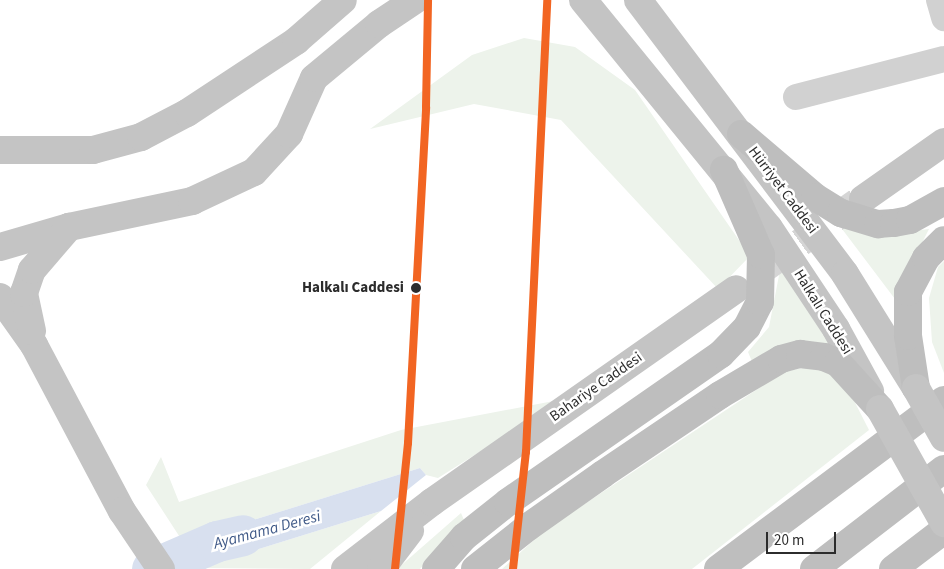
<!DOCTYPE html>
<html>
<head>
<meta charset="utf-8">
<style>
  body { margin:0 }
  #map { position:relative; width:944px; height:569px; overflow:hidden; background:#fff; font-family:"Source Sans 3",sans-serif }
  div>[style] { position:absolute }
  .green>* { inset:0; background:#edf3eb }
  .water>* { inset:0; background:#d8e0ef }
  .river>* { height:41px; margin:-20.5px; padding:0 20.5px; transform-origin:20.5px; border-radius:20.5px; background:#d8e0ef }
  .primary-tunnel>* { height:28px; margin-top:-14px; transform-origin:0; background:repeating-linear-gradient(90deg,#d5d5d5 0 28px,transparent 0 42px) }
  .minor>* { height:26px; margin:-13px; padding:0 13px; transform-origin:13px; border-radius:13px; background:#d1d1d1 }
  .primary>* { height:28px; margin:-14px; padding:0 14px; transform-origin:14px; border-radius:14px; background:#c4c4c4 }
  .motorway>* { height:28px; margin:-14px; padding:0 14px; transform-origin:14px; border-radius:14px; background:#bebebe }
  .primary-bridge>* { height:28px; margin:-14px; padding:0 14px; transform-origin:14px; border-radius:14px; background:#c4c4c4 }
  .metro-1>* { height:8px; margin:-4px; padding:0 4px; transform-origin:4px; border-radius:4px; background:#f26522 }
  .dots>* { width:14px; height:14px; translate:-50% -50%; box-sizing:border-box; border:2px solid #fff; border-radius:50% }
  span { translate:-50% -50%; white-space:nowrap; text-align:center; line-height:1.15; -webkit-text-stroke:5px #fff; paint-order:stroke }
  .street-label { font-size:15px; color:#2c2c2c }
  .stop-label { font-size:15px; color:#2c2c2c; font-weight:700 }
  .right { translate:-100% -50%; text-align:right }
  .water-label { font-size:16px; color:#405a88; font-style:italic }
  .scale { position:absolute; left:766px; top:532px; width:70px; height:22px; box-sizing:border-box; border:2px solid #2c2c2c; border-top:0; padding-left:6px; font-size:15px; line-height:18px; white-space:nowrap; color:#2c2c2c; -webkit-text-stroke:4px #fff; paint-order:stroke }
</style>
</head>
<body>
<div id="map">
  <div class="green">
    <i style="clip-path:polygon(524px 38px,575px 47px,635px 90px,750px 256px,718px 289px,561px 120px,474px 104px,370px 129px,472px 55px)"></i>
    <i style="clip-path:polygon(836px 221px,896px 233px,929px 229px,910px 267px,898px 303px)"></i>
    <i style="clip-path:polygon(944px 261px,944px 373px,932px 342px,929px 298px,938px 267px)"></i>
    <i style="clip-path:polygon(781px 265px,833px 346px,753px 364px,748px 352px,769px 327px)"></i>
    <i style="clip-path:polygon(813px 366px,842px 377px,869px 430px,692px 569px,502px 569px,544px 531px,783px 372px)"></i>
    <i style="clip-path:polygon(564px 399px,438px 478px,426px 475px,420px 468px,183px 542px,146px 485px,161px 457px,179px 502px,401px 430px)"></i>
    <i style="clip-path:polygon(381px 511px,310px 569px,198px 568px)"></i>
    <i style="clip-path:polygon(461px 513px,464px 520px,420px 569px,397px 569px)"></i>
  </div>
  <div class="water">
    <i style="clip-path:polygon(420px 468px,426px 475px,381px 511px,198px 568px,183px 542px)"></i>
  </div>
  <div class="river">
    <i style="left:152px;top:569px;width:71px;rotate:-23.3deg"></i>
    <i style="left:217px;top:541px;width:26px;rotate:-13deg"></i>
  </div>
  <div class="primary-tunnel">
    <i style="left:766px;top:267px;width:114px;rotate:-35.4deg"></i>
  </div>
  <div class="minor">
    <i style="left:939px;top:0;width:19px;rotate:74deg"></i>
    <i style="left:796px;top:97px;width:153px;rotate:-14.4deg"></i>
  </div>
  <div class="primary">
    <i style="left:583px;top:0;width:294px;rotate:50.8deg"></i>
    <i style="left:769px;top:228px;width:121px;rotate:56.4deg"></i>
    <i style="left:836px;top:329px;width:71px;rotate:61.3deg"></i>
    <i style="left:638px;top:0;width:343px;rotate:52.9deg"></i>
    <i style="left:845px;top:274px;width:134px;rotate:58.1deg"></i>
    <i style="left:0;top:150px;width:93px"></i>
    <i style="left:93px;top:150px;width:50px;rotate:-15.2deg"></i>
    <i style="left:141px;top:137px;width:52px;rotate:-27.6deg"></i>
    <i style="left:187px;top:113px;width:131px;rotate:-33.4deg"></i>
    <i style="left:296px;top:41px;width:62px;rotate:-41.1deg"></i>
    <i style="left:863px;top:199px;width:99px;rotate:-35.1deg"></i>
    <i style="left:0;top:247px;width:72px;rotate:-16.2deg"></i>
    <i style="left:69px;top:227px;width:126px;rotate:-11.9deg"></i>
    <i style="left:192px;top:201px;width:68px;rotate:-25.1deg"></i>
    <i style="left:254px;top:172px;width:52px;rotate:-47.4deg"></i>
    <i style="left:289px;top:134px;width:61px;rotate:-65.9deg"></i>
    <i style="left:314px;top:78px;width:85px;rotate:-39.7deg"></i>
    <i style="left:379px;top:24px;width:43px;rotate:-33.7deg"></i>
    <i style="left:0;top:297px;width:59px;rotate:54.7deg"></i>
    <i style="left:34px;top:345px;width:188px;rotate:62.1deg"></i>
    <i style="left:122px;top:511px;width:70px;rotate:56.1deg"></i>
    <i style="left:32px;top:331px;width:39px;rotate:-102deg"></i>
    <i style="left:24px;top:293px;width:24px;rotate:-71deg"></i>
    <i style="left:32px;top:270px;width:57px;rotate:-49.3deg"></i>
    <i style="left:345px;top:569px;width:110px;rotate:-37.6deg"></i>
    <i style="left:432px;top:502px;width:371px;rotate:-35deg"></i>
    <i style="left:381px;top:569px;width:48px;rotate:-52.7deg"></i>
  </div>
  <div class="motorway">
    <i style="left:741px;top:134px;width:97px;rotate:40.4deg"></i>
    <i style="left:815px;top:197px;width:31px;rotate:32deg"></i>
    <i style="left:841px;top:213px;width:39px;rotate:17deg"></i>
    <i style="left:878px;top:224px;width:16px;rotate:-4deg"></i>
    <i style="left:894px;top:223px;width:16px;rotate:-11deg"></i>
    <i style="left:910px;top:220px;width:39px;rotate:-29deg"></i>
    <i style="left:916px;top:388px;width:53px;rotate:-98.7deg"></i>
    <i style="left:908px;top:336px;width:44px;rotate:-90deg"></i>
    <i style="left:908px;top:292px;width:38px;rotate:-62deg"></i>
    <i style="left:926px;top:258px;width:25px;rotate:-45deg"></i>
    <i style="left:436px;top:569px;width:43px;rotate:-48.8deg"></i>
    <i style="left:464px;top:537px;width:56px;rotate:-38.5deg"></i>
    <i style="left:508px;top:502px;width:259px;rotate:-34.8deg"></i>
    <i style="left:721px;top:354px;width:37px;rotate:-46deg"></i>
    <i style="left:747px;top:327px;width:28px;rotate:-63deg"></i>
    <i style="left:760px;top:302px;width:47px;rotate:-88.8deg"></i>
    <i style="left:761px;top:255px;width:93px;rotate:-113.5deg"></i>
    <i style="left:475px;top:569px;width:68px;rotate:-38.4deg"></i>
    <i style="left:528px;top:527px;width:92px;rotate:-35.2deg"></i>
    <i style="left:603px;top:474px;width:141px;rotate:-34deg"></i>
    <i style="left:720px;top:395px;width:71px;rotate:-30.5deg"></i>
    <i style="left:781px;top:359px;width:20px;rotate:-15deg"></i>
    <i style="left:800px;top:354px;width:24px;rotate:7deg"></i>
    <i style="left:824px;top:357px;width:15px;rotate:23deg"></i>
    <i style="left:838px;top:363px;width:62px;rotate:47.6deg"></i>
    <i style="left:718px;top:569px;width:282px;rotate:-36.8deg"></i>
    <i style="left:814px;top:569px;width:164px;rotate:-37.6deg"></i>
    <i style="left:893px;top:569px;width:64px;rotate:-37.4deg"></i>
  </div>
  <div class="primary-bridge">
    <i style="left:916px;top:388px;width:57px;rotate:60.8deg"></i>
    <i style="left:880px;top:409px;width:131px;rotate:60.7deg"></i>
  </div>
  <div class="metro-1">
    <i style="left:395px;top:569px;width:127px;rotate:-84.1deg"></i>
    <i style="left:408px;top:443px;width:336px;rotate:-86.9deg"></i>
    <i style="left:426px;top:107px;width:107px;rotate:-88.9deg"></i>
    <i style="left:513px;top:569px;width:118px;rotate:-83.7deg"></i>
    <i style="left:526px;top:452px;width:452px;rotate:-87.3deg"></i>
  </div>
  <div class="dots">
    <i style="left:416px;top:288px;background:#2c2c2c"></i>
  </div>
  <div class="street-label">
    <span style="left:783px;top:190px;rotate:53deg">Hürriyet Caddesi</span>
    <span style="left:823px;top:312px;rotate:58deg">Halkalı Caddesi</span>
    <span style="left:596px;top:387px;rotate:-35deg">Bahariye Caddesi</span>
  </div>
  <div class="stop-label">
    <span class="right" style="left:404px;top:288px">Halkalı Caddesi</span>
  </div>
  <div class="water-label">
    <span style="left:267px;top:530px;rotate:-15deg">Ayamama Deresi</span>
  </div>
  <div class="scale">20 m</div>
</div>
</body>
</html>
